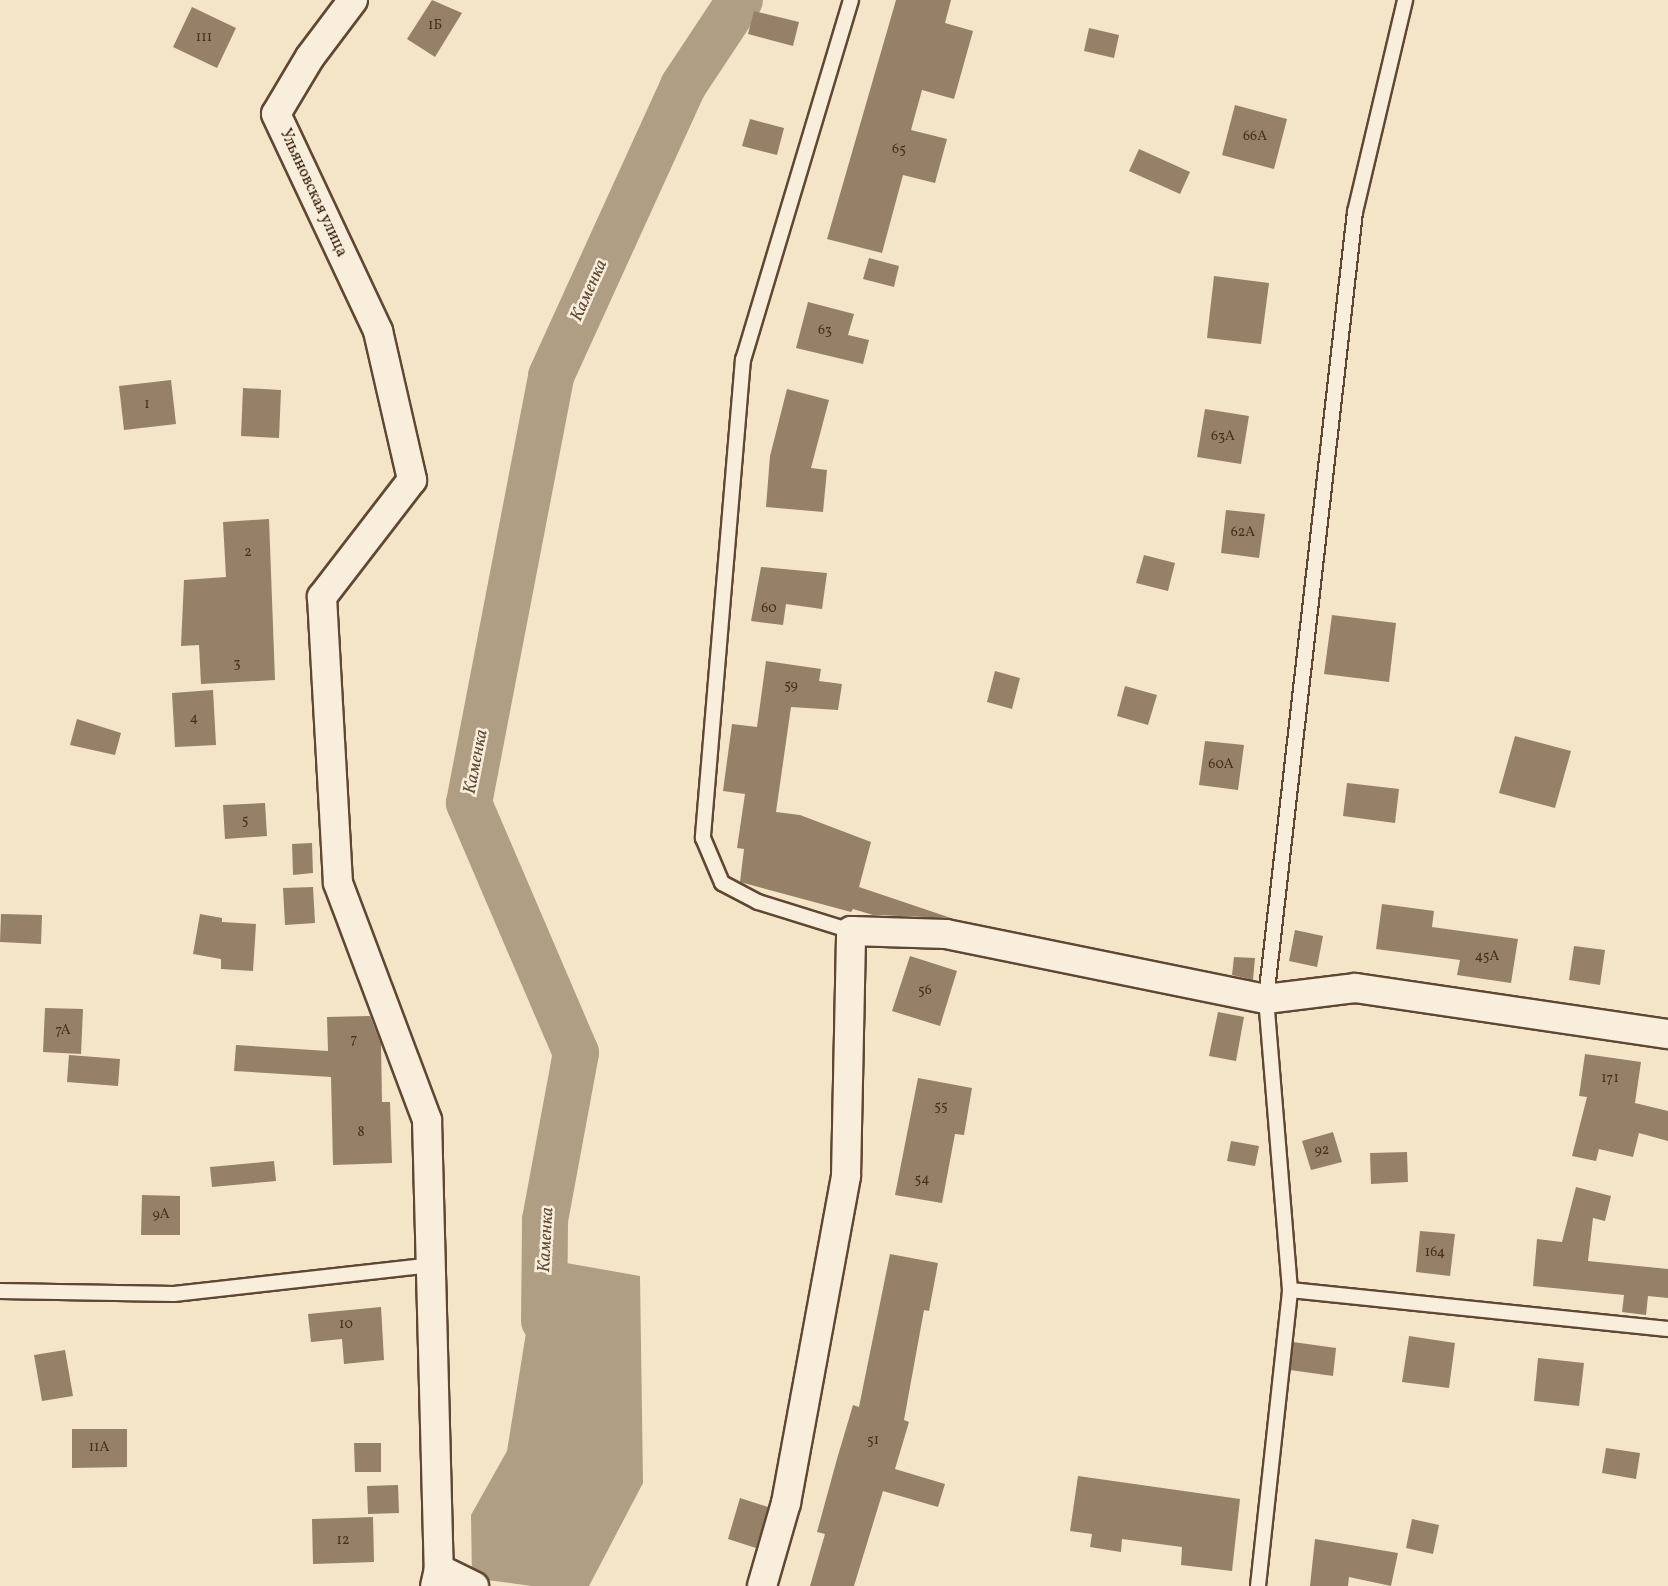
<!DOCTYPE html>
<html>
<head>
<meta charset="utf-8">
<style>
  body { margin:0 }
  #map { position:relative; width:1668px; height:1586px; overflow:hidden; background:#f4e5c8; font-family:Vollkorn,serif }
  div>[style] { position:absolute }
  .water>* { inset:0; background:#b09e84 }
  .river>* { height:46px; margin:-23px; padding:0 23px; transform-origin:23px; border-radius:23px; background:#b09e84 }
  .building>* { inset:0; background:#948168 }
  .roads { filter:drop-shadow(2px 0 #5f4833) drop-shadow(-2px 0 #5f4833) drop-shadow(0 2px #5f4833) drop-shadow(0 -2px #5f4833) }
  .lane>* { height:14px; margin:-7px; padding:0 7px; transform-origin:7px; border-radius:7px; background:#f8eedb }
  .street>* { height:28px; margin:-14px; padding:0 14px; transform-origin:14px; border-radius:14px; background:#f8eedb }
  span { translate:-50% -50%; white-space:nowrap; text-align:center; line-height:1.15; -webkit-text-stroke:5px #f8eedb; paint-order:stroke }
  .number-label { font-size:14px; color:#472f1b }
  .number-label span { -webkit-text-stroke-width:0 }
  .street-label { font-size:16px; color:#2d1401 }
  .water-label { font-size:18px; color:#614b35; font-style:italic }
</style>
</head>
<body>
<div id="map">
  <div class="water">
    <i style="clip-path:polygon(538px 1258px,640px 1276px,643px 1483px,589px 1586px,532px 1586px,472px 1578px,471px 1515px,507px 1451px)"></i>
  </div>
  <div class="river">
    <i style="left:544px;top:1321px;width:101px;rotate:-89.4deg"></i>
    <i style="left:545px;top:1220px;width:170px;rotate:-79.5deg"></i>
    <i style="left:576px;top:1053px;width:272px;rotate:-113.2deg"></i>
    <i style="left:469px;top:803px;width:435px;rotate:-79.1deg"></i>
    <i style="left:551px;top:376px;width:319px;rotate:-65.5deg"></i>
    <i style="left:683px;top:86px;width:103px;rotate:-56.5deg"></i>
  </div>
  <div class="building">
    <i style="clip-path:polygon(432px 0,462px 13px,435px 57px,407px 39px)"></i>
    <i style="clip-path:polygon(896px 0,951px 0,945px 23px,973px 31px,954px 99px,922px 90px,911px 130px,947px 139px,935px 183px,903px 175px,882px 253px,827px 239px)"></i>
    <i style="clip-path:polygon(192px 7px,236px 28px,217px 68px,173px 47px)"></i>
    <i style="clip-path:polygon(754px 11px,799px 22px,793px 46px,748px 34px)"></i>
    <i style="clip-path:polygon(1089px 28px,1119px 35px,1114px 58px,1084px 51px)"></i>
    <i style="clip-path:polygon(1235px 105px,1287px 119px,1274px 169px,1222px 155px)"></i>
    <i style="clip-path:polygon(750px 119px,784px 128px,777px 155px,742px 146px)"></i>
    <i style="clip-path:polygon(1139px 149px,1190px 172px,1180px 194px,1129px 171px)"></i>
    <i style="clip-path:polygon(869px 258px,899px 266px,894px 287px,863px 279px)"></i>
    <i style="clip-path:polygon(1214px 276px,1269px 283px,1261px 344px,1207px 338px)"></i>
    <i style="clip-path:polygon(808px 302px,854px 314px,848px 335px,869px 340px,863px 364px,796px 348px)"></i>
    <i style="clip-path:polygon(171px 380px,176px 424px,124px 430px,119px 386px)"></i>
    <i style="clip-path:polygon(243px 388px,281px 390px,279px 438px,241px 436px)"></i>
    <i style="clip-path:polygon(787px 389px,829px 400px,811px 468px,827px 470px,823px 512px,766px 507px,770px 456px)"></i>
    <i style="clip-path:polygon(1205px 409px,1249px 416px,1241px 464px,1197px 457px)"></i>
    <i style="clip-path:polygon(1226px 510px,1265px 514px,1259px 558px,1221px 553px)"></i>
    <i style="clip-path:polygon(269px 519px,275px 680px,201px 684px,199px 645px,181px 646px,184px 580px,226px 577px,223px 522px)"></i>
    <i style="clip-path:polygon(1144px 555px,1175px 563px,1168px 591px,1136px 583px)"></i>
    <i style="clip-path:polygon(761px 567px,827px 573px,822px 609px,786px 604px,783px 625px,751px 621px)"></i>
    <i style="clip-path:polygon(1332px 615px,1396px 623px,1389px 682px,1324px 674px)"></i>
    <i style="clip-path:polygon(766px 661px,821px 669px,819px 681px,842px 684px,838px 710px,791px 707px,776px 812px,800px 815px,871px 842px,859px 887px,951px 918px,873px 915px,853px 909px,851px 912px,740px 882px,744px 849px,737px 848px,745px 794px,723px 791px,732px 724px,757px 727px)"></i>
    <i style="clip-path:polygon(995px 671px,1020px 678px,1012px 709px,987px 702px)"></i>
    <i style="clip-path:polygon(1125px 686px,1157px 695px,1148px 725px,1117px 716px)"></i>
    <i style="clip-path:polygon(213px 690px,216px 745px,175px 747px,172px 693px)"></i>
    <i style="clip-path:polygon(77px 719px,121px 733px,115px 755px,70px 745px)"></i>
    <i style="clip-path:polygon(1515px 736px,1571px 751px,1555px 808px,1499px 793px)"></i>
    <i style="clip-path:polygon(1205px 741px,1244px 745px,1238px 790px,1199px 785px)"></i>
    <i style="clip-path:polygon(1347px 783px,1399px 789px,1395px 823px,1343px 816px)"></i>
    <i style="clip-path:polygon(265px 803px,267px 836px,225px 839px,223px 805px)"></i>
    <i style="clip-path:polygon(312px 843px,313px 873px,293px 875px,292px 844px)"></i>
    <i style="clip-path:polygon(313px 887px,315px 923px,285px 925px,283px 888px)"></i>
    <i style="clip-path:polygon(1382px 904px,1434px 911px,1432px 927px,1518px 939px,1511px 983px,1457px 975px,1460px 960px,1376px 949px)"></i>
    <i style="clip-path:polygon(1px 914px,42px 915px,41px 944px,0 942px)"></i>
    <i style="clip-path:polygon(200px 914px,222px 918px,222px 922px,256px 924px,253px 971px,221px 969px,221px 959px,193px 954px)"></i>
    <i style="clip-path:polygon(1295px 930px,1323px 936px,1317px 967px,1289px 961px)"></i>
    <i style="clip-path:polygon(1574px 946px,1605px 950px,1600px 985px,1569px 980px)"></i>
    <i style="clip-path:polygon(910px 956px,957px 971px,940px 1026px,892px 1011px)"></i>
    <i style="clip-path:polygon(1234px 957px,1255px 958px,1253px 980px,1232px 975px)"></i>
    <i style="clip-path:polygon(45px 1008px,83px 1009px,81px 1054px,43px 1052px)"></i>
    <i style="clip-path:polygon(1218px 1012px,1244px 1017px,1236px 1061px,1209px 1056px)"></i>
    <i style="clip-path:polygon(370px 1016px,381px 1044px,382px 1102px,390px 1102px,392px 1163px,333px 1165px,331px 1077px,234px 1071px,236px 1045px,328px 1051px,327px 1017px)"></i>
    <i style="clip-path:polygon(1585px 1054px,1641px 1062px,1635px 1103px,1668px 1111px,1668px 1141px,1639px 1133px,1633px 1157px,1599px 1149px,1596px 1161px,1572px 1156px,1587px 1097px,1579px 1096px)"></i>
    <i style="clip-path:polygon(69px 1055px,120px 1059px,118px 1086px,67px 1082px)"></i>
    <i style="clip-path:polygon(918px 1078px,972px 1088px,964px 1135px,955px 1134px,942px 1203px,895px 1195px)"></i>
    <i style="clip-path:polygon(1333px 1132px,1342px 1162px,1311px 1170px,1302px 1141px)"></i>
    <i style="clip-path:polygon(1231px 1141px,1259px 1146px,1255px 1166px,1227px 1161px)"></i>
    <i style="clip-path:polygon(1407px 1152px,1408px 1182px,1371px 1184px,1370px 1153px)"></i>
    <i style="clip-path:polygon(274px 1161px,276px 1181px,212px 1187px,210px 1167px)"></i>
    <i style="clip-path:polygon(1576px 1187px,1611px 1196px,1605px 1221px,1593px 1218px,1588px 1261px,1668px 1269px,1668px 1298px,1648px 1296px,1646px 1315px,1622px 1312px,1624px 1295px,1533px 1286px,1537px 1239px,1562px 1242px)"></i>
    <i style="clip-path:polygon(142px 1195px,180px 1196px,180px 1235px,141px 1235px)"></i>
    <i style="clip-path:polygon(1420px 1231px,1455px 1234px,1450px 1276px,1416px 1272px)"></i>
    <i style="clip-path:polygon(890px 1254px,938px 1263px,929px 1311px,924px 1310px,904px 1420px,909px 1422px,895px 1469px,945px 1484px,938px 1507px,883px 1491px,854px 1586px,810px 1586px,825px 1534px,817px 1532px,837px 1459px,853px 1405px,859px 1407px)"></i>
    <i style="clip-path:polygon(381px 1307px,384px 1360px,344px 1364px,342px 1339px,311px 1342px,308px 1314px)"></i>
    <i style="clip-path:polygon(1409px 1336px,1455px 1343px,1449px 1388px,1402px 1382px)"></i>
    <i style="clip-path:polygon(1293px 1342px,1336px 1348px,1333px 1376px,1290px 1370px)"></i>
    <i style="clip-path:polygon(65px 1350px,73px 1396px,42px 1401px,34px 1355px)"></i>
    <i style="clip-path:polygon(1538px 1358px,1584px 1363px,1579px 1406px,1534px 1401px)"></i>
    <i style="clip-path:polygon(72px 1429px,127px 1429px,127px 1467px,72px 1468px)"></i>
    <i style="clip-path:polygon(354px 1443px,381px 1443px,381px 1472px,355px 1472px)"></i>
    <i style="clip-path:polygon(1606px 1448px,1640px 1453px,1636px 1479px,1602px 1473px)"></i>
    <i style="clip-path:polygon(1078px 1476px,1240px 1499px,1232px 1571px,1181px 1565px,1182px 1547px,1122px 1539px,1121px 1552px,1090px 1547px,1092px 1534px,1070px 1531px)"></i>
    <i style="clip-path:polygon(398px 1485px,399px 1513px,368px 1514px,367px 1486px)"></i>
    <i style="clip-path:polygon(740px 1498px,768px 1507px,756px 1548px,728px 1539px)"></i>
    <i style="clip-path:polygon(373px 1517px,374px 1562px,313px 1564px,312px 1519px)"></i>
    <i style="clip-path:polygon(1412px 1519px,1439px 1525px,1433px 1554px,1406px 1548px)"></i>
    <i style="clip-path:polygon(1315px 1539px,1398px 1553px,1391px 1586px,1349px 1577px,1348px 1586px,1310px 1586px)"></i>
  </div>
  <div class="roads">
    <div class="lane">
      <i style="left:851px;top:0;width:375px;rotate:106.7deg"></i>
      <i style="left:743px;top:359px;width:481px;rotate:94.8deg"></i>
      <i style="left:703px;top:838px;width:49px;rotate:67.1deg"></i>
      <i style="left:722px;top:883px;width:41px;rotate:27.8deg"></i>
      <i style="left:758px;top:902px;width:97px;rotate:17.3deg"></i>
      <i style="left:1290px;top:1290px;width:380px;rotate:5.9deg"></i>
      <i style="left:0;top:1291px;width:174px;rotate:1deg"></i>
      <i style="left:174px;top:1294px;width:259px;rotate:-6.4deg"></i>
      <i style="left:1258px;top:1586px;width:298px;rotate:-83.8deg"></i>
      <i style="left:1290px;top:1290px;width:292px;rotate:-94.7deg"></i>
      <i style="left:1266px;top:999px;width:792px;rotate:-83.55deg"></i>
      <i style="left:1355px;top:212px;width:218px;rotate:-76.7deg"></i>
    </div>
    <div class="street">
      <i style="left:353px;top:0;width:71px;rotate:127deg"></i>
      <i style="left:310px;top:57px;width:66px;rotate:120.8deg"></i>
      <i style="left:276px;top:114px;width:240px;rotate:64.8deg"></i>
      <i style="left:378px;top:331px;width:153px;rotate:77.1deg"></i>
      <i style="left:412px;top:480px;width:148px;rotate:127.6deg"></i>
      <i style="left:322px;top:597px;width:286px;rotate:86.8deg"></i>
      <i style="left:338px;top:883px;width:253px;rotate:69.4deg"></i>
      <i style="left:427px;top:1120px;width:449px;rotate:88.5deg"></i>
      <i style="left:439px;top:1569px;width:17px;rotate:103deg"></i>
      <i style="left:439px;top:1569px;width:39px;rotate:26deg"></i>
      <i style="left:762px;top:1586px;width:86px;rotate:-73.9deg"></i>
      <i style="left:786px;top:1503px;width:332px;rotate:-79.6deg"></i>
      <i style="left:846px;top:1176px;width:245px;rotate:-88.8deg"></i>
      <i style="left:851px;top:931px;width:95px;rotate:1.8deg"></i>
      <i style="left:946px;top:934px;width:327px;rotate:11.5deg"></i>
      <i style="left:1266px;top:999px;width:90px;rotate:-7deg"></i>
      <i style="left:1355px;top:988px;width:316px;rotate:8.4deg"></i>
    </div>
  </div>
  <div class="number-label">
    <span style="left:435px;top:26px">1Б</span>
    <span style="left:204px;top:38px">111</span>
    <span style="left:1255px;top:137px">66А</span>
    <span style="left:899px;top:150px">65</span>
    <span style="left:825px;top:331px">63</span>
    <span style="left:147px;top:405px">1</span>
    <span style="left:1223px;top:437px">63А</span>
    <span style="left:1243px;top:533px">62А</span>
    <span style="left:248px;top:553px">2</span>
    <span style="left:769px;top:609px">60</span>
    <span style="left:237px;top:664px">3</span>
    <span style="left:791px;top:686px">59</span>
    <span style="left:194px;top:719px">4</span>
    <span style="left:1221px;top:765px">60А</span>
    <span style="left:245px;top:821px">5</span>
    <span style="left:1487px;top:957px">45А</span>
    <span style="left:925px;top:991px">56</span>
    <span style="left:63px;top:1031px">7А</span>
    <span style="left:354px;top:1040px">7</span>
    <span style="left:1610px;top:1079px">171</span>
    <span style="left:941px;top:1107px">55</span>
    <span style="left:361px;top:1133px">8</span>
    <span style="left:1322px;top:1151px">92</span>
    <span style="left:922px;top:1180px">54</span>
    <span style="left:161px;top:1215px">9А</span>
    <span style="left:1435px;top:1253px">164</span>
    <span style="left:346px;top:1325px">10</span>
    <span style="left:873px;top:1441px">51</span>
    <span style="left:99px;top:1448px">11А</span>
    <span style="left:343px;top:1541px">12</span>
  </div>
  <div class="street-label">
    <span style="left:313px;top:193px;rotate:65deg">Ульяновская улица</span>
  </div>
  <div class="water-label">
    <span style="left:590px;top:291px;rotate:-66deg">Каменка</span>
    <span style="left:477px;top:762px;rotate:-79deg">Каменка</span>
    <span style="left:547px;top:1240px;rotate:-87deg">Каменка</span>
  </div>
</div>
</body>
</html>
